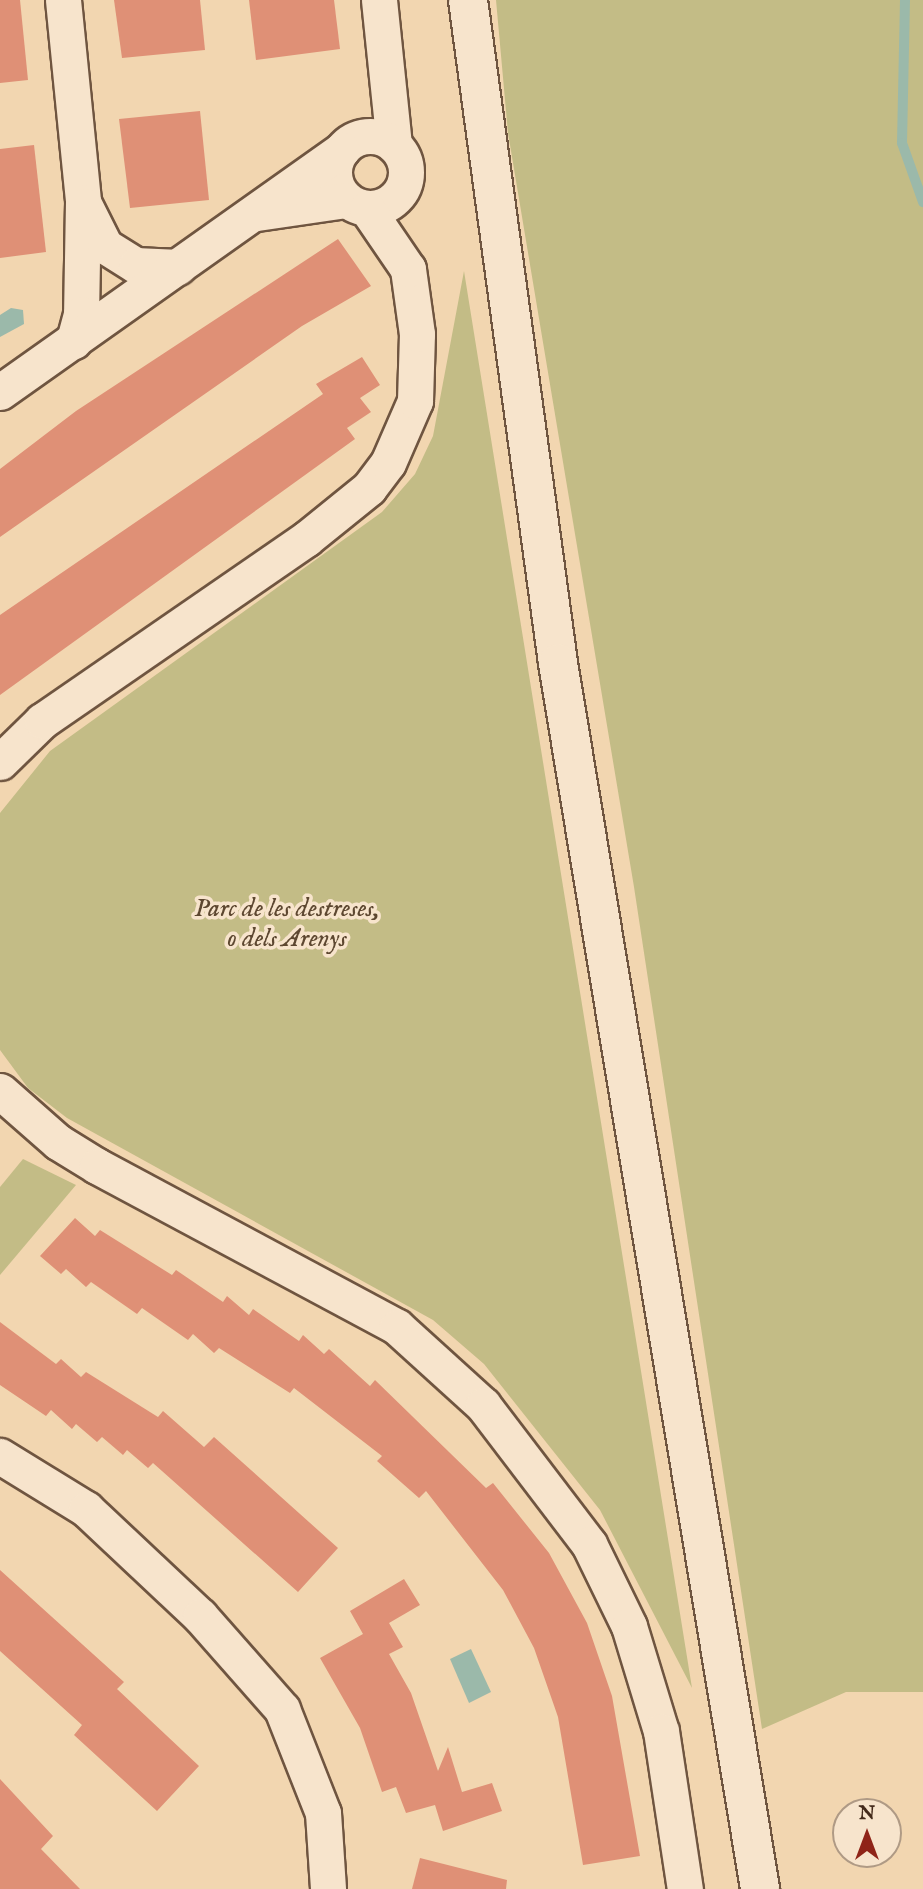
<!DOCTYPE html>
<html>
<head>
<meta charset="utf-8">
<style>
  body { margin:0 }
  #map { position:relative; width:923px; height:1889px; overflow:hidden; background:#f2d6b0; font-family:"IM FELL English",serif }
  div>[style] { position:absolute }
  .green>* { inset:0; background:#c3bc86 }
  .water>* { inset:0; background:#9bb9aa }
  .stream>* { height:10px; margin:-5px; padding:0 5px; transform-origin:5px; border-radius:5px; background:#9bb9aa }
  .building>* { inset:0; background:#df9076 }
  .roads { filter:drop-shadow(2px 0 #6f5540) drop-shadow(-2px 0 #6f5540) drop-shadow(0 2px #6f5540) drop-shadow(0 -2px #6f5540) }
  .minor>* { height:35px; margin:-17.5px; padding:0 17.5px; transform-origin:17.5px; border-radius:17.5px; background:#f7e4cc }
  .minor>.ring { margin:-17.5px; padding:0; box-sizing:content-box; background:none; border:35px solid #f7e4cc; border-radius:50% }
  .tertiary>* { height:38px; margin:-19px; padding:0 19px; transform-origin:19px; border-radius:19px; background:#f7e4cc }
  span { translate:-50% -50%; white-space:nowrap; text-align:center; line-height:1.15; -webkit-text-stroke:7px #f7e4cc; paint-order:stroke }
  .park-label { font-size:26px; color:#5d4730; font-style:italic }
  .north { position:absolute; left:832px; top:1798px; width:70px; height:70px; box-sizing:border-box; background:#f7e4cc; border:2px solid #af9a85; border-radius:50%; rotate:0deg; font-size:19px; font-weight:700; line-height:28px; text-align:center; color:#432a1b }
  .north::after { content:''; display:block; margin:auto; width:24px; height:32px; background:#8f2418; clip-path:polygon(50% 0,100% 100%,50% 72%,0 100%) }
</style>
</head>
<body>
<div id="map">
  <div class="green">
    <i style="clip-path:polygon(496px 0,923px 0,923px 1692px,846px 1692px,762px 1729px,634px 887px,508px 133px)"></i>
    <i style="clip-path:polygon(464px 271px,692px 1688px,600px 1510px,484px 1364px,433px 1320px,67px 1118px,28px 1088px,0 1050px,0 813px,50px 751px,382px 512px,415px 474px,433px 436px)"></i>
    <i style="clip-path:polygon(23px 1159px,76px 1185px,0 1275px,0 1187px)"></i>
  </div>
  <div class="water">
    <i style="clip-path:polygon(11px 308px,23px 310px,24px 324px,0 337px,0 315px)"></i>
    <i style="clip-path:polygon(471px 1649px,491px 1692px,469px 1703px,450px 1659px)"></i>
  </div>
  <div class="stream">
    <i style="left:905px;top:0;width:143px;rotate:91.2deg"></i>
    <i style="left:902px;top:143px;width:63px;rotate:70.4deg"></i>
  </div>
  <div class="building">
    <i style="clip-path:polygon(0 0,20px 0,28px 80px,0 83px)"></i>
    <i style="clip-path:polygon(114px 0,200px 0,205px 50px,122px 58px)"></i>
    <i style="clip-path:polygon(249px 0,334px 0,340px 49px,256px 60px)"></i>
    <i style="clip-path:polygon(200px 111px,209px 200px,130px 208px,119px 119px)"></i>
    <i style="clip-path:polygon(34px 145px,46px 252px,0 258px,0 149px)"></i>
    <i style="clip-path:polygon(338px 239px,371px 286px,302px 326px,0 537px,0 469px,76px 411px)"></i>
    <i style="clip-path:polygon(362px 357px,380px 385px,360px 398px,371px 412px,347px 428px,355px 439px,0 695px,0 615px,323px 394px,316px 384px)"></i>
    <i style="clip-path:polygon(75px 1218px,95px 1236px,100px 1230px,172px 1275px,176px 1270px,223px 1302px,227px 1296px,249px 1315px,253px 1309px,299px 1341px,303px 1335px,324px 1354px,329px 1349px,370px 1386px,375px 1380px,486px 1488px,493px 1483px,549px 1553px,587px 1623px,612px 1696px,640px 1856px,583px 1865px,558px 1717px,534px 1648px,503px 1590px,426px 1491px,419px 1498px,377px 1461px,382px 1456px,294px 1388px,290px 1393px,219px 1348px,214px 1353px,193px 1334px,188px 1340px,142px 1308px,137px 1314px,91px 1282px,86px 1287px,66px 1269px,61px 1274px,40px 1256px)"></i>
    <i style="clip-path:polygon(0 1322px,56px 1364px,61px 1359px,81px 1377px,86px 1372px,158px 1417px,163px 1411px,204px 1447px,214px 1437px,338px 1548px,298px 1592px,153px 1463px,148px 1468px,127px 1450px,123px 1455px,102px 1437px,97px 1442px,76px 1424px,72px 1429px,51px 1410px,46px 1416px,0 1385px)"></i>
    <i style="clip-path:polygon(0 1570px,124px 1682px,117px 1689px,199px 1766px,157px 1811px,74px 1735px,82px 1725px,0 1651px)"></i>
    <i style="clip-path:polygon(404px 1579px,420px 1605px,389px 1623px,403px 1647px,389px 1654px,411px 1693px,438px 1771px,448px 1747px,462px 1792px,492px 1783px,502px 1811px,443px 1831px,435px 1805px,406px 1813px,396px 1787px,382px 1792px,360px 1728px,320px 1658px,363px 1634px,350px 1611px)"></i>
    <i style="clip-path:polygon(0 1779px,53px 1836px,41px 1849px,80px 1889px,0 1889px)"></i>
    <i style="clip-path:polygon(420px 1858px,507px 1880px,506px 1889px,412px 1889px)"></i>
  </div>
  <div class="roads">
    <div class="minor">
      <i style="left:63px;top:0;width:203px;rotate:84.3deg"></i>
      <i style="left:83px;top:202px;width:112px;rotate:91deg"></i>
      <i style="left:81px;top:314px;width:28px;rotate:105deg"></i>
      <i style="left:379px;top:0;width:146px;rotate:84.1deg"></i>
      <i class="ring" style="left:334px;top:136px;width:37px;height:37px"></i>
      <i style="left:85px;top:206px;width:45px;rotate:63.4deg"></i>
      <i style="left:105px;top:246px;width:36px;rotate:32deg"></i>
      <i style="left:136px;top:265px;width:42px;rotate:2.7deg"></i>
      <i style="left:257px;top:213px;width:90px;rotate:-8.3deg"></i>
      <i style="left:0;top:392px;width:419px;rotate:-35.3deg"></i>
      <i style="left:0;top:762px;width:59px;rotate:-44.3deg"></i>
      <i style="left:42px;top:721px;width:321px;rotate:-34.6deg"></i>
      <i style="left:306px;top:539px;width:81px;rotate:-39deg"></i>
      <i style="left:369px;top:488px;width:31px;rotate:-53deg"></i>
      <i style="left:388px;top:463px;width:68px;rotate:-66.5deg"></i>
      <i style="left:415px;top:401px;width:67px;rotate:-88.3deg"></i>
      <i style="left:417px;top:334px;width:66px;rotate:-97.9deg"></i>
      <i style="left:408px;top:269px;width:73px;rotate:-124.3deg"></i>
      <i style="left:0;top:1091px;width:77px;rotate:41.3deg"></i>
      <i style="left:58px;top:1142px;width:46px;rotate:31.6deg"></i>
      <i style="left:97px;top:1166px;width:340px;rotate:28.2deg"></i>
      <i style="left:397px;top:1327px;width:116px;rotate:42.2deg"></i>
      <i style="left:483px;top:1405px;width:175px;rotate:52.7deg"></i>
      <i style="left:589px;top:1544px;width:91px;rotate:64deg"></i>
      <i style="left:629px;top:1626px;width:110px;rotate:73.1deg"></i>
      <i style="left:661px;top:1731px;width:160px;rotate:81.4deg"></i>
      <i style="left:0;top:1456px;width:101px;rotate:31.6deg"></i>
      <i style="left:86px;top:1509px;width:156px;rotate:43.2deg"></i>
      <i style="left:200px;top:1616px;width:124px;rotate:48.6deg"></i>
      <i style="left:282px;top:1709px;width:112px;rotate:68.5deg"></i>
      <i style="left:323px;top:1813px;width:76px;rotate:86.2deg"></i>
    </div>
    <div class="tertiary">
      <i style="left:468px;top:0;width:669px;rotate:82.27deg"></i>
      <i style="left:558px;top:663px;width:1243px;rotate:80.64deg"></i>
    </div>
  </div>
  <div class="park-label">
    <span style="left:287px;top:924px">Parc de les destreses,<br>o dels Arenys</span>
  </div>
  <div class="north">N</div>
</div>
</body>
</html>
